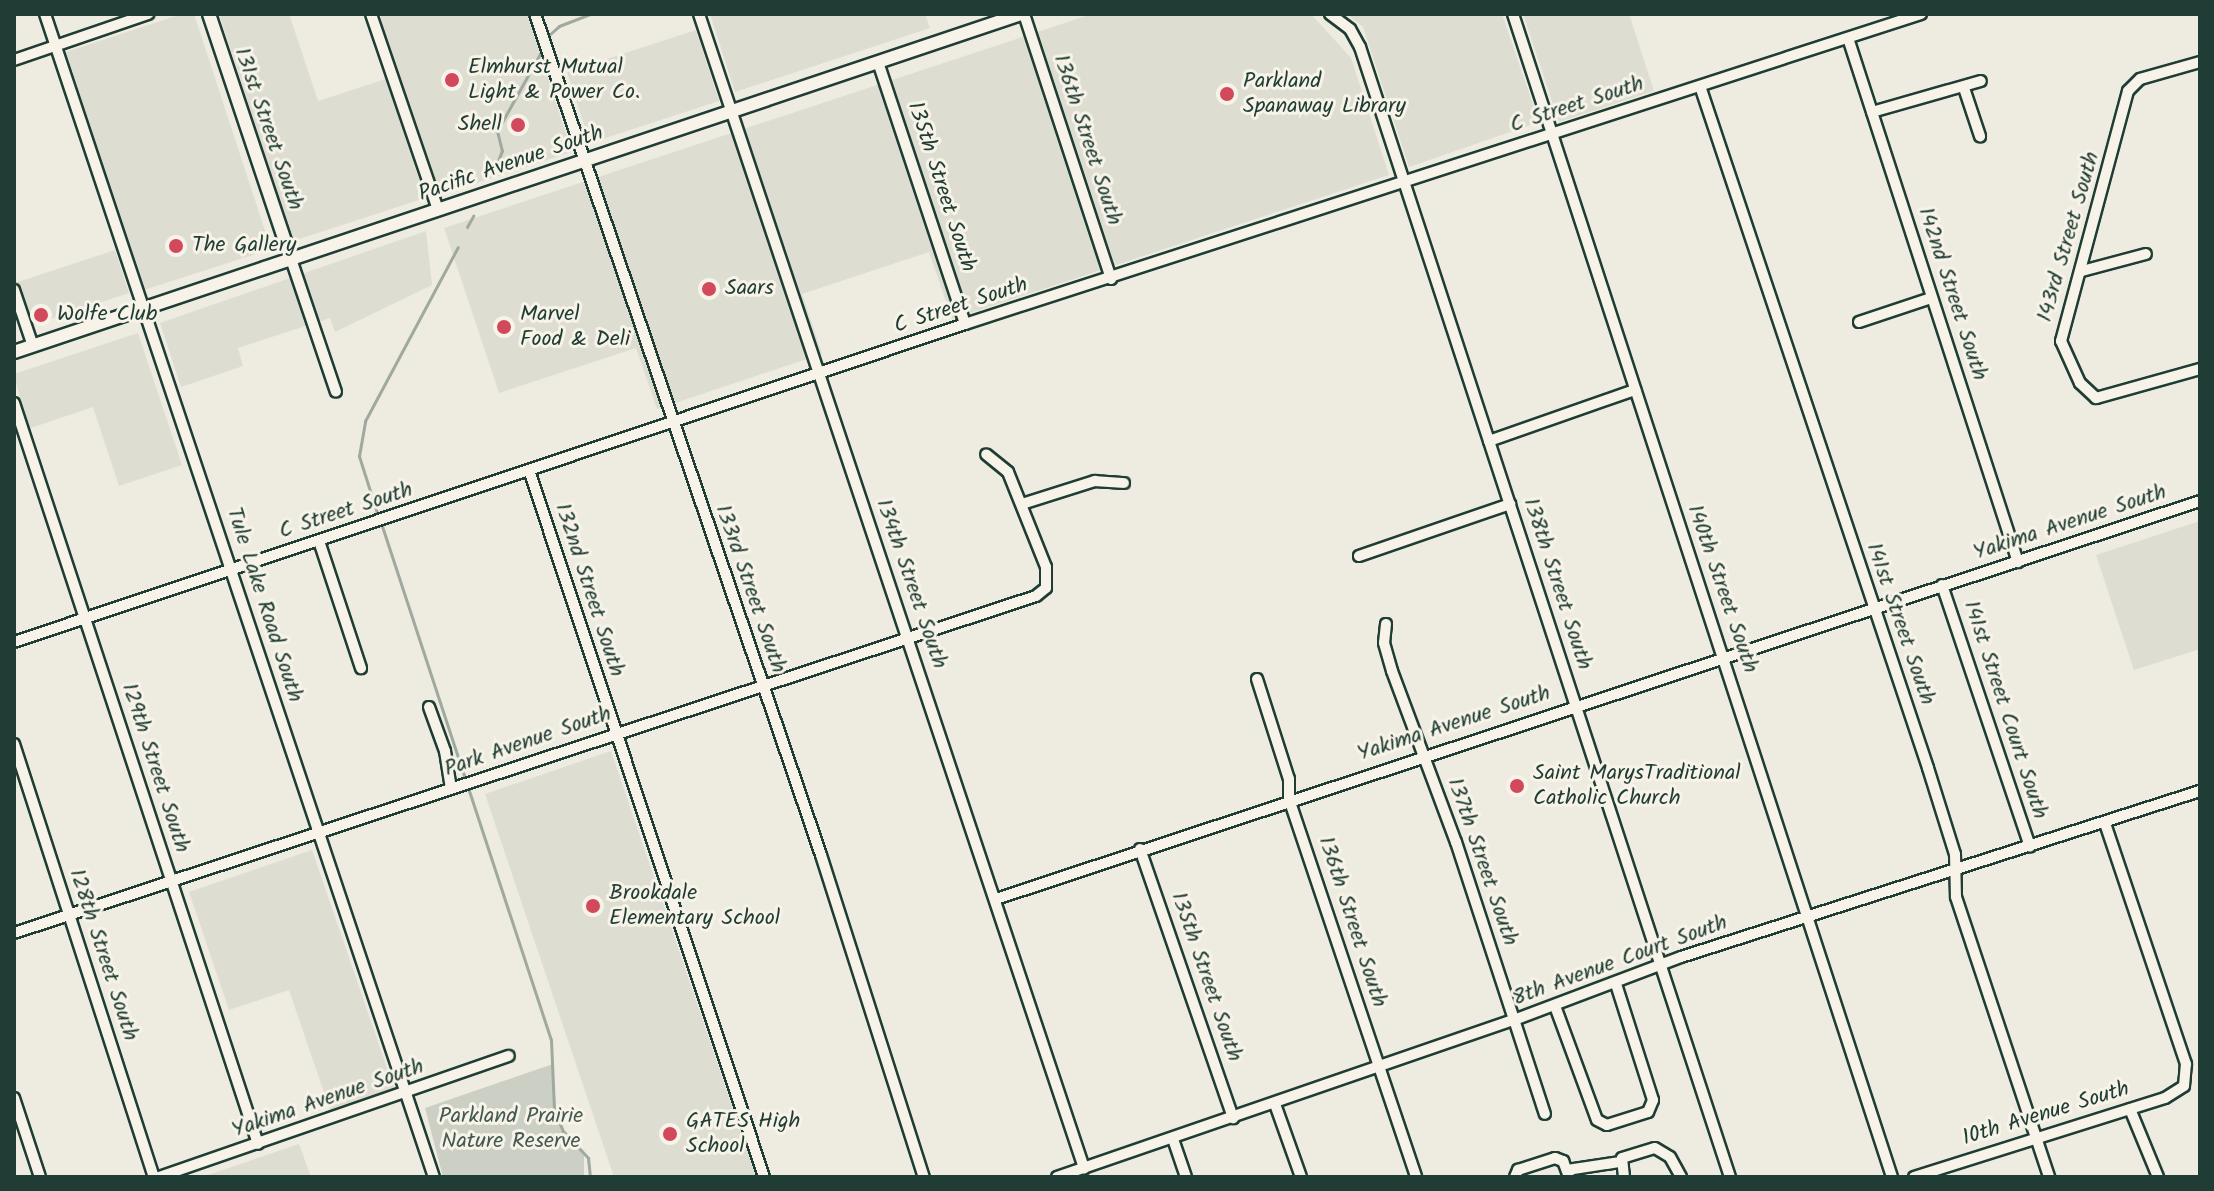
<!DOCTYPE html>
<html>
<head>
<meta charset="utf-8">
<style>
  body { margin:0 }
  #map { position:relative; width:2214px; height:1191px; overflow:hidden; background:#eeece1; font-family:Kalam,sans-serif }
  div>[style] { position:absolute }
  .built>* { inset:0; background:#ddddd2 }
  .green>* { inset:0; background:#cccfc4 }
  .stream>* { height:3px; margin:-1.5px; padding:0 1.5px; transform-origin:1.5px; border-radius:1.5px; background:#9fa99f }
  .roads { filter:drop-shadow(2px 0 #1f3d34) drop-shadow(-2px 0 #1f3d34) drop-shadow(0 2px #1f3d34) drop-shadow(0 -2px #1f3d34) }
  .minor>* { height:10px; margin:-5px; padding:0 5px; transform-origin:5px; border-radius:5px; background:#f7f3e8 }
  .major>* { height:12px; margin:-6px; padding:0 6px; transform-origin:6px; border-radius:6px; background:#f7f3e8 }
  .dots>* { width:22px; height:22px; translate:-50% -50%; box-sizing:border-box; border:4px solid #f7f3e8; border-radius:50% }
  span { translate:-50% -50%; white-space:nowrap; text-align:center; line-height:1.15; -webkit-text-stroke:6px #f7f3e8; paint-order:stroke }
  .poi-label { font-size:22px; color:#1f3d34 }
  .left { translate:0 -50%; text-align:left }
  .right { translate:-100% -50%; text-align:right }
  .street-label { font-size:22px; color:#1f3d34 }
  .park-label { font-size:22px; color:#425a51 }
  .frame { position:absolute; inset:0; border:16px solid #1f3d34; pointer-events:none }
</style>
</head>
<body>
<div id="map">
  <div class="built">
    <i style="clip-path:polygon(182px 14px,194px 14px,271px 249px,144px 290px,66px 52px)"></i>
    <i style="clip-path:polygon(219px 14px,289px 14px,318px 101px,386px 79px,425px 198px,293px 241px)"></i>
    <i style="clip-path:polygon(381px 14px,527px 14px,572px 152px,440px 195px,380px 23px)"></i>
    <i style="clip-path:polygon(710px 14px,925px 14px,930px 28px,735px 92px)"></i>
    <i style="clip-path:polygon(1092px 14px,1311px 14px,1351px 58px,1389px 175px,952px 319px,929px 252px,802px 294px,822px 354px,657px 409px,636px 348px,499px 393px,444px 228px)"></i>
    <i style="clip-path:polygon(1347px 14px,1502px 14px,1539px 122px,1409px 167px,1363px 27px)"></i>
    <i style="clip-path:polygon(1523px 14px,1629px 14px,1654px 91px,1559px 122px)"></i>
    <i style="clip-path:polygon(696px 30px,719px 101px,590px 143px,567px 72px)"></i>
    <i style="clip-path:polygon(426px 231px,432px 285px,335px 332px,330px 318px,238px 348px,243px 366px,181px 387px,160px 323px)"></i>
    <i style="clip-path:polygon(115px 250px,129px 293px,29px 326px,15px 283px)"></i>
    <i style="clip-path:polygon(138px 333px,182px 465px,119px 486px,93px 407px,28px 429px,14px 374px)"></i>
    <i style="clip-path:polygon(2200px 521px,2200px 649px,2134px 670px,2096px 555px)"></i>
    <i style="clip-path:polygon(611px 751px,702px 1018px,756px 1177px,614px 1177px,485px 794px)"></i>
    <i style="clip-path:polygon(312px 850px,395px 1091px,331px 1113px,289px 990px,229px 1010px,189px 892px)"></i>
    <i style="clip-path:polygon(299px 1144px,311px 1177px,202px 1177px)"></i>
  </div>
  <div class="green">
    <i style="clip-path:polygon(553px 1064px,554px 1109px,563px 1131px,584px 1154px,584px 1177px,443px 1177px,425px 1108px)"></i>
  </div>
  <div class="stream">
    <i style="left:549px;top:35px;width:13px;rotate:-42deg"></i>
    <i style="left:559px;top:26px;width:33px;rotate:-21deg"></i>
    <i style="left:493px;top:174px;width:25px;rotate:-69deg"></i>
    <i style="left:502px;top:151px;width:21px;rotate:-104deg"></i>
    <i style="left:497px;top:131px;width:90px;rotate:-60.9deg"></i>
    <i style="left:467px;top:227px;width:13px;rotate:-61deg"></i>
    <i style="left:378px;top:516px;width:63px;rotate:-107.6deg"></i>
    <i style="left:359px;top:456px;width:36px;rotate:-80deg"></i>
    <i style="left:365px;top:421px;width:197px;rotate:-61.9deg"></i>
    <i style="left:381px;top:523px;width:544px;rotate:71.8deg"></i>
    <i style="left:551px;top:1040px;width:69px;rotate:87.5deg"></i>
    <i style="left:554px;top:1109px;width:24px;rotate:68deg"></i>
    <i style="left:563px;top:1131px;width:37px;rotate:47deg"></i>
    <i style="left:588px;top:1158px;width:19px;rotate:84deg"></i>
  </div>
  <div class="roads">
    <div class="minor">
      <i style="left:45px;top:14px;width:1226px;rotate:71.51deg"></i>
      <i style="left:371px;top:14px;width:207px;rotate:71.1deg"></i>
      <i style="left:535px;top:14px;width:888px;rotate:71.22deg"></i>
      <i style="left:821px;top:855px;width:338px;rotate:72.3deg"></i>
      <i style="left:699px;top:14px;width:1217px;rotate:71.55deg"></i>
      <i style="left:1024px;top:14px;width:279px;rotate:71.8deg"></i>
      <i style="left:1330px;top:14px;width:25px;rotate:37deg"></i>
      <i style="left:1350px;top:29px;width:21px;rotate:61deg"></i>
      <i style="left:1360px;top:47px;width:1189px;rotate:71.87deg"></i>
      <i style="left:1513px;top:14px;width:1223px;rotate:71.95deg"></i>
      <i style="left:1848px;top:38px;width:551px;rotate:72.03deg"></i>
      <i style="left:14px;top:60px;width:142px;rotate:-18.9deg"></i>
      <i style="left:878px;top:62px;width:276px;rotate:71.6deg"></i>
      <i style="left:2200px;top:62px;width:62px;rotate:164.2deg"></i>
      <i style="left:2140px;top:79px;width:17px;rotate:135deg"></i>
      <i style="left:2128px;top:91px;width:259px;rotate:105deg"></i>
      <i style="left:2061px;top:341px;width:46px;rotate:65.7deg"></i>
      <i style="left:2080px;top:383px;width:22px;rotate:43deg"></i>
      <i style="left:2096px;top:398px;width:108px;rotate:-15.6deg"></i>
      <i style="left:1700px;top:86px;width:719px;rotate:71.51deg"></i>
      <i style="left:1928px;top:768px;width:90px;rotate:72.6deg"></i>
      <i style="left:1955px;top:854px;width:43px;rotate:88.7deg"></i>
      <i style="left:1956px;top:897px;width:295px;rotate:71.6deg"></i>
      <i style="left:1964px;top:88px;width:51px;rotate:71.6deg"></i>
      <i style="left:1872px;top:112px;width:113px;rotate:-15.9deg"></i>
      <i style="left:291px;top:259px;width:140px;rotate:71.3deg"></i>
      <i style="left:2082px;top:271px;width:66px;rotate:-14.9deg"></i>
      <i style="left:14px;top:290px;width:59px;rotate:71.3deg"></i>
      <i style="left:1859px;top:322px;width:76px;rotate:-18.4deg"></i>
      <i style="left:14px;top:403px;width:780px;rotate:71.77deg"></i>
      <i style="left:1489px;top:441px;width:155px;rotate:-19.3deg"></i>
      <i style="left:529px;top:470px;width:745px;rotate:71.61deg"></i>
      <i style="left:1022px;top:504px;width:77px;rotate:-17.5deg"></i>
      <i style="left:1095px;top:481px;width:29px;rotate:4deg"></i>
      <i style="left:319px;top:541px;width:134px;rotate:71.7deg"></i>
      <i style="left:1359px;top:556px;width:160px;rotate:-19deg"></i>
      <i style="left:1942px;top:585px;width:276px;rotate:71.4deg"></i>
      <i style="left:1386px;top:624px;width:19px;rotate:96deg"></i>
      <i style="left:1384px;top:643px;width:29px;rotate:74deg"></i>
      <i style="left:1392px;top:671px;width:183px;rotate:69.5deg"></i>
      <i style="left:1456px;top:842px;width:286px;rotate:71.9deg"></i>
      <i style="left:14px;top:642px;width:1003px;rotate:-18.49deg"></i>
      <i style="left:965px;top:324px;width:1005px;rotate:-17.97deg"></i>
      <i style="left:1257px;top:679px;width:105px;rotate:72.3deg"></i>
      <i style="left:1289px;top:779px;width:20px;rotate:90deg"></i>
      <i style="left:1289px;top:799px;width:399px;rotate:71.4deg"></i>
      <i style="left:429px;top:707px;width:47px;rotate:70deg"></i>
      <i style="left:445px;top:751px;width:38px;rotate:81deg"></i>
      <i style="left:14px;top:744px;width:455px;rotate:72.1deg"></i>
      <i style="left:1140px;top:849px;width:285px;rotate:70.9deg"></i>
      <i style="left:996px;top:899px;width:1268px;rotate:-18.29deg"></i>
      <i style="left:14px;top:933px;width:1076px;rotate:-18.25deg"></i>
      <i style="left:1036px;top:596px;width:13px;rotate:-39deg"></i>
      <i style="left:1046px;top:588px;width:21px;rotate:-90deg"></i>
      <i style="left:1046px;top:567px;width:102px;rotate:-111.8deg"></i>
      <i style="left:1008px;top:472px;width:28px;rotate:-141deg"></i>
      <i style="left:1555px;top:1006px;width:121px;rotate:69.8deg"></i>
      <i style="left:1597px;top:1120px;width:11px;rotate:27deg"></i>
      <i style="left:1607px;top:1125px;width:43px;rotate:-17.6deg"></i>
      <i style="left:1648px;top:1112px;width:13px;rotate:-67deg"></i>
      <i style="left:1653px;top:1100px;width:122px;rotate:-107.7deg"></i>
      <i style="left:14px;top:1098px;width:83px;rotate:71.8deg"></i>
      <i style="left:1275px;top:1104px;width:77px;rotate:70.4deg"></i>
      <i style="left:2130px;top:1109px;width:74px;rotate:67.6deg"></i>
      <i style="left:1173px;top:1139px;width:40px;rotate:71.1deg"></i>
      <i style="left:1567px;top:1170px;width:54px;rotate:-8.6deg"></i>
      <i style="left:159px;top:1177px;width:370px;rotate:-19.1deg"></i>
      <i style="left:1057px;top:1177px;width:483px;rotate:-19deg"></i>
      <i style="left:1514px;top:1020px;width:178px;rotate:-20.7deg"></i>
      <i style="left:1681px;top:957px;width:545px;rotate:-17.74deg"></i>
      <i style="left:1515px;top:1177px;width:8px;rotate:-67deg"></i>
      <i style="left:1518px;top:1170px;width:39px;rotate:-18deg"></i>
      <i style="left:1555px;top:1158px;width:9px;rotate:21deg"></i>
      <i style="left:1563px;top:1161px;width:17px;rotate:69deg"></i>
      <i style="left:1624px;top:1177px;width:19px;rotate:-96deg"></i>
      <i style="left:1622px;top:1158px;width:34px;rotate:-17deg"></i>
      <i style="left:1655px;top:1148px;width:17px;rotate:31deg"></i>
      <i style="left:1670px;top:1157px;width:23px;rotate:61deg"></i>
      <i style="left:1914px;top:1177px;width:263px;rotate:-17.5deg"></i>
      <i style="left:2165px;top:1098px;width:22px;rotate:-32deg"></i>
      <i style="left:2184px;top:1086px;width:22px;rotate:-85deg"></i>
      <i style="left:2186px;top:1064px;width:254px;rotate:-108.6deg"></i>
    </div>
    <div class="major">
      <i style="left:209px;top:14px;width:258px;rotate:71.5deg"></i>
      <i style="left:14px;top:352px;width:1062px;rotate:-18.55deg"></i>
    </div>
  </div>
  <div class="dots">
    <i style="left:452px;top:80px;background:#d1495b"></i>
    <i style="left:1227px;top:94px;background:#d1495b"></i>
    <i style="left:518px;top:125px;background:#d1495b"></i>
    <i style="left:176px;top:246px;background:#d1495b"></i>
    <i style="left:709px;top:289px;background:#d1495b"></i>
    <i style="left:41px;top:315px;background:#d1495b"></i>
    <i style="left:504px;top:327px;background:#d1495b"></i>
    <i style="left:1517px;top:786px;background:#d1495b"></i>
    <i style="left:593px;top:906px;background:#d1495b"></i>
    <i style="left:670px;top:1134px;background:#d1495b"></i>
  </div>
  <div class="poi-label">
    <span class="left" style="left:468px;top:80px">Elmhurst Mutual<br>Light &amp; Power Co.</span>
    <span class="left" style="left:1243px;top:94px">Parkland<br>Spanaway Library</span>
    <span class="right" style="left:502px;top:125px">Shell</span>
    <span class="left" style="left:192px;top:246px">The Gallery</span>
    <span class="left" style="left:725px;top:289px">Saars</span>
    <span class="left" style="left:520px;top:327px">Marvel<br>Food &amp; Deli</span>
    <span class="left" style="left:57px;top:315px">Wolfe Club</span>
    <span class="left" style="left:1533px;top:786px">Saint MarysTraditional<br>Catholic Church</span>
    <span class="left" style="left:609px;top:906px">Brookdale<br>Elementary School</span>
    <span class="left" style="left:686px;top:1134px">GATES High<br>School</span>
  </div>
  <div class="street-label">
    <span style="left:1577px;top:105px;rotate:-18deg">C Street South</span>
    <span style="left:268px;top:129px;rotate:71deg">131st Street South</span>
    <span style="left:1087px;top:140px;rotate:72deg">136th Street South</span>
    <span style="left:511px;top:164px;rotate:-19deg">Pacific Avenue South</span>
    <span style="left:941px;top:187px;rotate:72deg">135th Street South</span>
    <span style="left:2069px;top:237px;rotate:-74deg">143rd Street South</span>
    <span style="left:1952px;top:294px;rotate:72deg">142nd Street South</span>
    <span style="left:961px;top:306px;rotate:-18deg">C Street South</span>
    <span style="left:346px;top:511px;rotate:-18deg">C Street South</span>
    <span style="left:2070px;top:523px;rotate:-18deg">Yakima Avenue South</span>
    <span style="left:911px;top:584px;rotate:71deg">134th Street South</span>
    <span style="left:1557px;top:584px;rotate:72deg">138th Street South</span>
    <span style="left:750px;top:589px;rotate:71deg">133rd Street South</span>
    <span style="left:1722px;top:589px;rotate:71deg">140th Street South</span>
    <span style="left:589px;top:590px;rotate:72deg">132nd Street South</span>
    <span style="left:264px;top:605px;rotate:72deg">Tule Lake Road South</span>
    <span style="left:1900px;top:624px;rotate:71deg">141st Street South</span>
    <span style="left:2005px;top:710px;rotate:72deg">141st Street Court South</span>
    <span style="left:1454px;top:724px;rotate:-18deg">Yakima Avenue South</span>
    <span style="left:528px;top:742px;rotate:-19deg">Park Avenue South</span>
    <span style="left:155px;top:768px;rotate:72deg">129th Street South</span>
    <span style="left:1482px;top:862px;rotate:71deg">137th Street South</span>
    <span style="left:1352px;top:922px;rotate:72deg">136th Street South</span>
    <span style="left:103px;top:955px;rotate:72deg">128th Street South</span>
    <span style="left:1620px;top:961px;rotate:-20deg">8th Avenue Court South</span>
    <span style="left:1206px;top:977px;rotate:71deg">135th Street South</span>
    <span style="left:328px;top:1099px;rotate:-19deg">Yakima Avenue South</span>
    <span style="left:2046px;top:1114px;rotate:-17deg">10th Avenue South</span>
  </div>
  <div class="park-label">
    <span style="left:511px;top:1129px">Parkland Prairie<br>Nature Reserve</span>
  </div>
  <div class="frame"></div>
</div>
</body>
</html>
